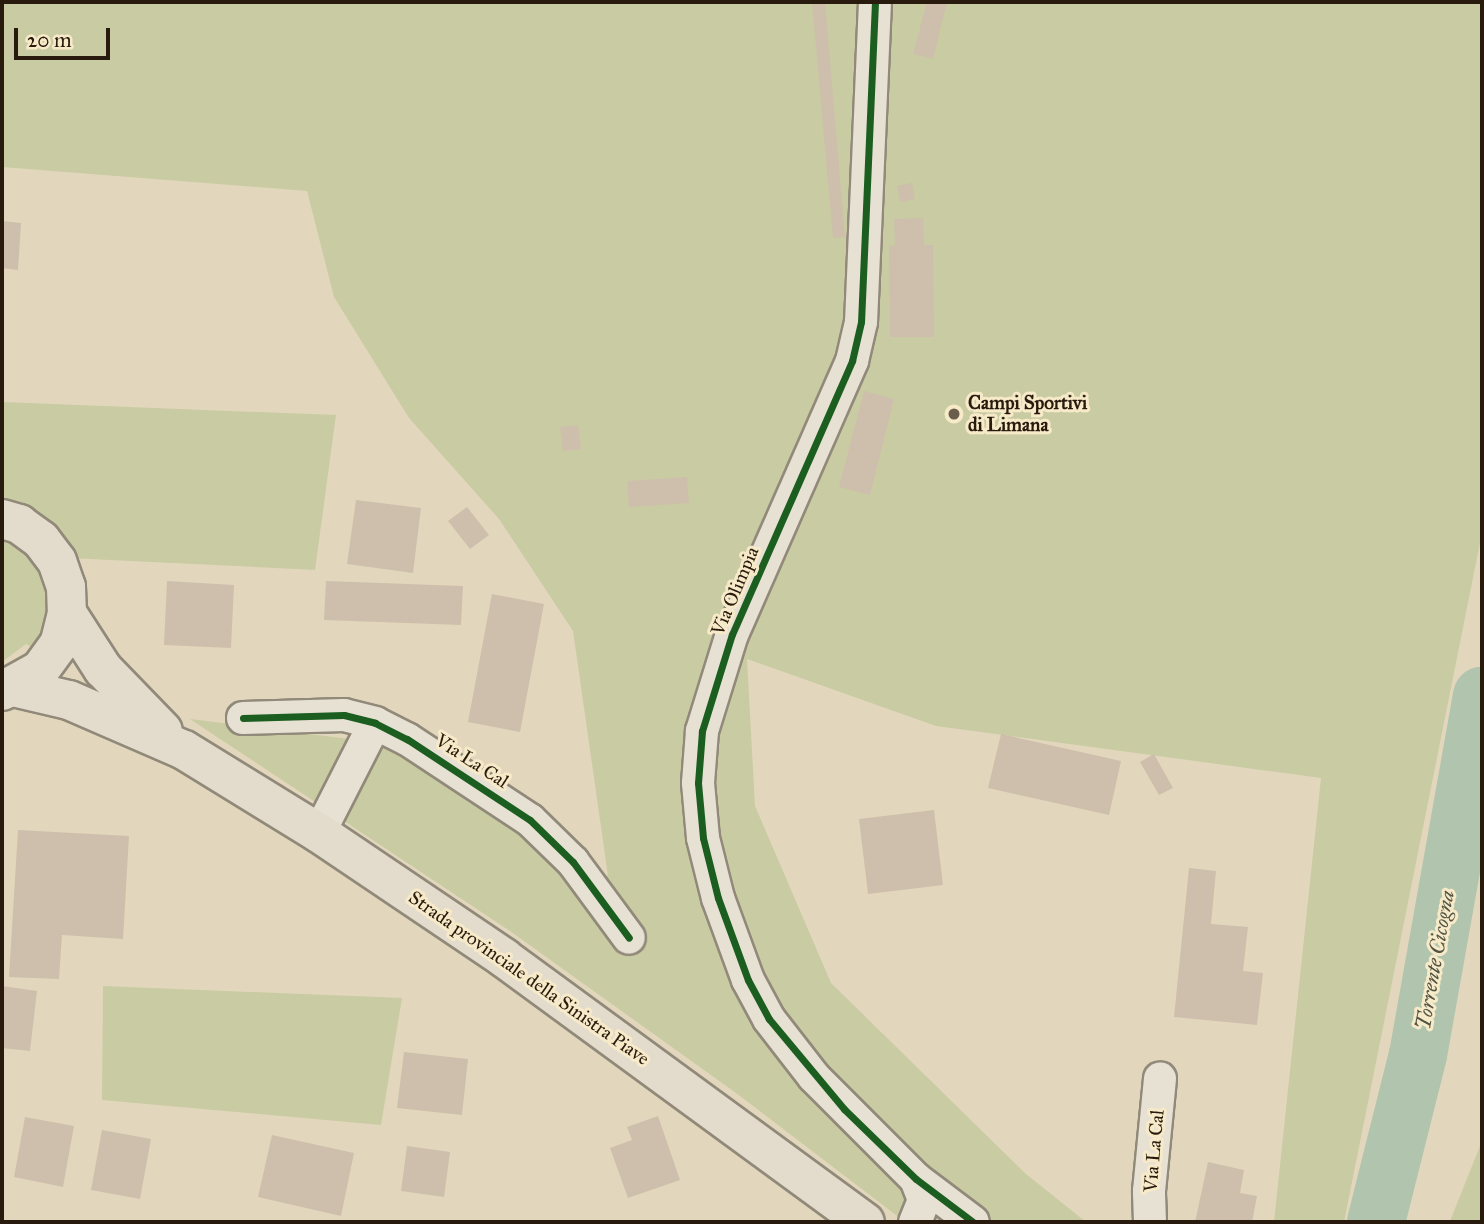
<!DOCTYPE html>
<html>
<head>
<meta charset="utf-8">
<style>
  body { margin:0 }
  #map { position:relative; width:1484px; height:1224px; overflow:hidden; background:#e2d7bc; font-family:"IM FELL Great Primer",serif }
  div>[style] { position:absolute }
  .green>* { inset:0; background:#c9cba3 }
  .river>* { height:58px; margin:-29px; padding:0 29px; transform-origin:29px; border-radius:29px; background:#b1c4ad }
  .building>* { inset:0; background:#cebfac }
  .roads { filter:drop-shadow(2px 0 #918979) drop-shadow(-2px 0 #918979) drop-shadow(0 2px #918979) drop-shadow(0 -2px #918979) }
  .minor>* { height:32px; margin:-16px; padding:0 16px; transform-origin:16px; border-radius:16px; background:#e7e1d4 }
  .major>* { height:38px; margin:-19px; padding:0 19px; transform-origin:19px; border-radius:19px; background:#e3dccc }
  .cycleway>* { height:7px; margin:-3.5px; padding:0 3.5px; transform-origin:3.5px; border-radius:3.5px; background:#1b5e20 }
  .dots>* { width:19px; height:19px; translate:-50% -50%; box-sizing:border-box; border:4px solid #f7eac9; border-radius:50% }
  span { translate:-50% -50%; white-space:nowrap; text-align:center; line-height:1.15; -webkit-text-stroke:6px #f7eac9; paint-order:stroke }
  .poi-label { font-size:19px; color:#281b0e; font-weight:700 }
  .left { translate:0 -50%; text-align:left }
  .street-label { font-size:19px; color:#281b0e }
  .water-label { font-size:21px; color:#515343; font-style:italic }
  .frame { position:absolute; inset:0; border:4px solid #281b0e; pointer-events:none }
  .scale { position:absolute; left:14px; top:28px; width:96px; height:32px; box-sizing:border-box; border:4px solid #281b0e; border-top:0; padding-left:9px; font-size:21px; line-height:24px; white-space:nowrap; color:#281b0e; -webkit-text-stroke:5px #f7eac9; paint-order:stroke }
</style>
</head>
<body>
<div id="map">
  <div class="green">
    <i style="clip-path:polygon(2px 2px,1482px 2px,1482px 533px,1344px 1222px,1274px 1222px,1321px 778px,936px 726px,747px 659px,755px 806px,831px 983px,1026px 1174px,1086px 1222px,905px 1222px,736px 1093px,510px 931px,190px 719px,381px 743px,608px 876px,573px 631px,499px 519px,409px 418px,334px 297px,307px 191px,2px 167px)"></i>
    <i style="clip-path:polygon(2px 402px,336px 415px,315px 570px,69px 558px,66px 667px,26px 644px,2px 662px)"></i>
    <i style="clip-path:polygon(103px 986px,402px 998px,381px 1125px,102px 1100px)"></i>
    <i style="clip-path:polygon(1482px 1141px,1482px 1222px,1450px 1222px,1450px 1221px)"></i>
  </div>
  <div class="river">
    <i style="left:1376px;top:1222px;width:172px;rotate:-75.9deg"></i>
    <i style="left:1418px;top:1055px;width:365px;rotate:-79.9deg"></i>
  </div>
  <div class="building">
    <i style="clip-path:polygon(812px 2px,825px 2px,845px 237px,833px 238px)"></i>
    <i style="clip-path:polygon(927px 2px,947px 2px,933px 59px,913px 54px)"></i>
    <i style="clip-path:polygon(912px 183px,915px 199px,900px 202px,897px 186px)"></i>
    <i style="clip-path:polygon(923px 218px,924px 245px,933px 245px,934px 337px,890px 337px,889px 245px,895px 246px,894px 219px)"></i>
    <i style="clip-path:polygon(2px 221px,21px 223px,18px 270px,2px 268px)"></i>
    <i style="clip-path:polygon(864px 391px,894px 399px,870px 495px,839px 487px)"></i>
    <i style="clip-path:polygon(578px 425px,581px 449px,563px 451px,560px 427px)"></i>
    <i style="clip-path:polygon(687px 477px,689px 503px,629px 507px,627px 481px)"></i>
    <i style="clip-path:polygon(356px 500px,421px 508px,413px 573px,347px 564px)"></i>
    <i style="clip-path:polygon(467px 507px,489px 535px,470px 549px,448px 521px)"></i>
    <i style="clip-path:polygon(167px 581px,234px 585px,231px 648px,164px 645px)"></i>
    <i style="clip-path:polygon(326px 581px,463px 586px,461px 625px,324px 620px)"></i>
    <i style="clip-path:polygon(492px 594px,544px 604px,520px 732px,468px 722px)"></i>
    <i style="clip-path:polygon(1001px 734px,1121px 761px,1109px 815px,988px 788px)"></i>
    <i style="clip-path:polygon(1154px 754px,1173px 788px,1159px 795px,1140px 762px)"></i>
    <i style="clip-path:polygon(934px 810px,943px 885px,868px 894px,859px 819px)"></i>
    <i style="clip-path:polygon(18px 830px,129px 836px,123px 939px,62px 935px,59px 979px,9px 977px)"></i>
    <i style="clip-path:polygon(1189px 868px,1216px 871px,1211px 924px,1248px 927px,1243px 971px,1263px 973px,1257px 1025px,1174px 1017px)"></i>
    <i style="clip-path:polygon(2px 986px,37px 991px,30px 1051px,2px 1048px)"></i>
    <i style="clip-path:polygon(404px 1052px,468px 1059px,462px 1115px,397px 1108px)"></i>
    <i style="clip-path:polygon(658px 1116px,680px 1180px,628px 1198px,610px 1148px,632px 1140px,627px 1127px)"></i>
    <i style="clip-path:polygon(25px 1117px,74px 1126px,63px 1187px,14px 1177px)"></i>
    <i style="clip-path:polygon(102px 1130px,151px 1139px,140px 1199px,91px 1190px)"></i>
    <i style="clip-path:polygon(272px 1135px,354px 1153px,341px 1216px,258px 1197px)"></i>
    <i style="clip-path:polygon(407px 1146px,450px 1152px,444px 1197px,401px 1191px)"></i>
    <i style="clip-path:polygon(1208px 1162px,1244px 1170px,1240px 1193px,1257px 1196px,1252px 1222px,1195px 1222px)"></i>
  </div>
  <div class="roads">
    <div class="minor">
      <i style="left:875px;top:2px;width:320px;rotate:92.5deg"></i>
      <i style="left:861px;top:322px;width:40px;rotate:103deg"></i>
      <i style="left:852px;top:361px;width:298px;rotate:113.7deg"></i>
      <i style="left:732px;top:634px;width:102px;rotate:107.2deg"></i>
      <i style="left:702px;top:731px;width:52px;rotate:94.4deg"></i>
      <i style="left:698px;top:783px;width:55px;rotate:84.8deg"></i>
      <i style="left:703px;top:838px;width:62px;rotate:76deg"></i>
      <i style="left:718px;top:898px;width:87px;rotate:69.9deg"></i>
      <i style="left:748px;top:980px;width:44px;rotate:61.7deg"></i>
      <i style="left:769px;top:1019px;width:73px;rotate:52.2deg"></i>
      <i style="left:814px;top:1077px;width:144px;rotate:45deg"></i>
      <i style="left:916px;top:1179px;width:22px;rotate:69deg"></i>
      <i style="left:924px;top:1200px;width:24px;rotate:112deg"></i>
      <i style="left:243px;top:718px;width:101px;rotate:-1.7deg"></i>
      <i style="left:344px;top:715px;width:32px;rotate:14deg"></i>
      <i style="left:375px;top:723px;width:36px;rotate:27deg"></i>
      <i style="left:407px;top:739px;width:147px;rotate:33.4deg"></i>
      <i style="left:530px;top:820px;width:60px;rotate:44.3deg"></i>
      <i style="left:573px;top:862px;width:94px;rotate:53.6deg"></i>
      <i style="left:319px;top:833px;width:123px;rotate:-63deg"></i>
      <i style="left:916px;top:1179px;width:71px;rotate:37deg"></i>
      <i style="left:1150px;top:1222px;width:31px;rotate:-92deg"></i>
      <i style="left:1149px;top:1191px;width:113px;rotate:-84.4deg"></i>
    </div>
    <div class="major">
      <i style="left:2px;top:519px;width:18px;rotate:16deg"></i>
      <i style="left:19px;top:524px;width:27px;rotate:36deg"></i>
      <i style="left:41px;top:540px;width:26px;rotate:53deg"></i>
      <i style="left:57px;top:561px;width:28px;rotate:71deg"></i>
      <i style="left:66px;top:587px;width:26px;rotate:88deg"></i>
      <i style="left:67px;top:613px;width:32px;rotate:104deg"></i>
      <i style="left:59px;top:644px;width:32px;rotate:126deg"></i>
      <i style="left:40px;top:670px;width:43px;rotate:151.1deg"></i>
      <i style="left:67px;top:613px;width:67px;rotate:57.3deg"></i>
      <i style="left:103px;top:669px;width:86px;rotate:45.9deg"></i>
      <i style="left:13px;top:687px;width:57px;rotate:13.1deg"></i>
      <i style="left:69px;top:700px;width:125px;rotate:23.5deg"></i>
      <i style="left:184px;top:750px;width:158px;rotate:31.6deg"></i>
      <i style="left:319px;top:833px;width:223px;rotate:34deg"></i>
      <i style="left:504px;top:958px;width:447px;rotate:36.2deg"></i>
    </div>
  </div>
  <div class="cycleway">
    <i style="left:875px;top:2px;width:320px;rotate:92.5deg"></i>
    <i style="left:861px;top:322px;width:40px;rotate:103deg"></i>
    <i style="left:852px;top:361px;width:298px;rotate:113.7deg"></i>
    <i style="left:732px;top:634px;width:102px;rotate:107.2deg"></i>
    <i style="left:702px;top:731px;width:52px;rotate:94.4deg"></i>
    <i style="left:698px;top:783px;width:55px;rotate:84.8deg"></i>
    <i style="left:703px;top:838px;width:62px;rotate:76deg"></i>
    <i style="left:718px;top:898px;width:87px;rotate:69.9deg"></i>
    <i style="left:748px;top:980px;width:44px;rotate:61.7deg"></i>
    <i style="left:769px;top:1019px;width:117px;rotate:50.2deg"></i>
    <i style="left:844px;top:1109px;width:100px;rotate:44.2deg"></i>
    <i style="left:916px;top:1179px;width:71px;rotate:37deg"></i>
    <i style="left:243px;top:718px;width:101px;rotate:-1.7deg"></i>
    <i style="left:344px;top:715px;width:32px;rotate:14deg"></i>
    <i style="left:375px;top:723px;width:36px;rotate:27deg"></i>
    <i style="left:407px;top:739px;width:147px;rotate:33.4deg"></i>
    <i style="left:530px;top:820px;width:60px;rotate:44.3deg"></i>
    <i style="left:573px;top:862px;width:94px;rotate:53.6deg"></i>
  </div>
  <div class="dots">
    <i style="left:954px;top:414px;background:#695d4b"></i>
  </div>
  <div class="poi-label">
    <span class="left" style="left:968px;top:414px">Campi Sportivi<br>di Limana</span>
  </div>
  <div class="street-label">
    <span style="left:735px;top:591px;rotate:-67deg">Via Olimpia</span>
    <span style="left:472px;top:761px;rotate:33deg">Via La Cal</span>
    <span style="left:529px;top:978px;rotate:35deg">Strada provinciale della Sinistra Piave</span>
    <span style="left:1154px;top:1151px;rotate:-85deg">Via La Cal</span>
  </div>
  <div class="water-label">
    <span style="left:1435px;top:960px;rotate:-80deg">Torrente Cicogna</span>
  </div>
  <div class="frame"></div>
  <div class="scale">20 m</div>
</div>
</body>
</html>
